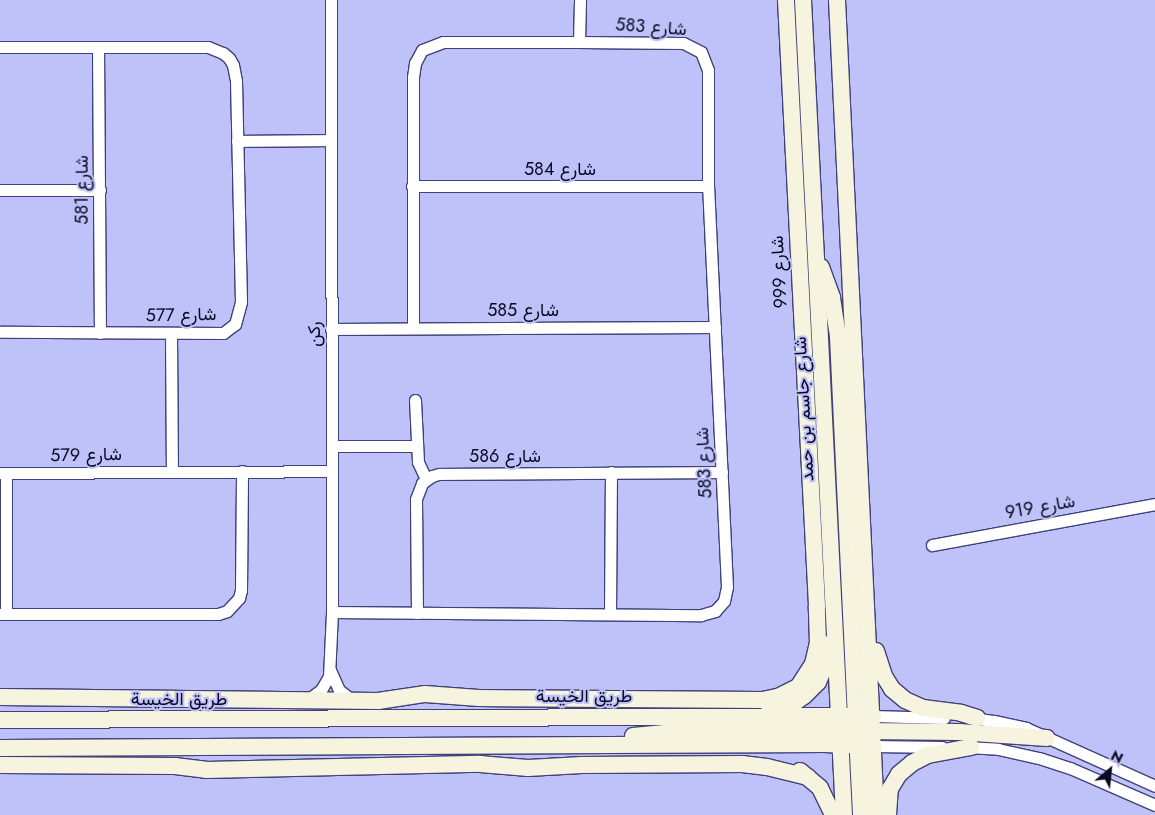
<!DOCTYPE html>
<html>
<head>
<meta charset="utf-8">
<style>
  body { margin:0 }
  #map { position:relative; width:1155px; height:815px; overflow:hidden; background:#bec2f9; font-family:Jost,Vazirmatn,sans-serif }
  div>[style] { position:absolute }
  .roads { filter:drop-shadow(1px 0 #40407a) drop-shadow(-1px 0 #40407a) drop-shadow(0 1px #40407a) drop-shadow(0 -1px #40407a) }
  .street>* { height:11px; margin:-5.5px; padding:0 5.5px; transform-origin:5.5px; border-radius:5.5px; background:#fff }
  .secondary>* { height:16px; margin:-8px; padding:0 8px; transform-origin:8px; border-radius:8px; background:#f6f3de }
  span { translate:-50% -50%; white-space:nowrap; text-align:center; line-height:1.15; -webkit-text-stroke:4px #bec2f9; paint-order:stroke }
  .street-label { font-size:18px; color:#090820 }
  .north { position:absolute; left:1085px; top:745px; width:50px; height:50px; -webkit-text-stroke:4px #bec2f9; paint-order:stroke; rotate:28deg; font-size:14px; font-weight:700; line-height:20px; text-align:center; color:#090820 }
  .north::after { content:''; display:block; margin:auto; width:18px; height:22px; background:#090820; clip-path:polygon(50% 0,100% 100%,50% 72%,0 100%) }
</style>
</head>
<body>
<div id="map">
  <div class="roads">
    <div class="street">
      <i style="left:579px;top:42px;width:42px;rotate:-88.6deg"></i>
      <i style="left:0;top:47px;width:208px"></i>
      <i style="left:208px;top:47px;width:16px;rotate:22deg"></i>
      <i style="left:223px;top:53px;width:8px;rotate:40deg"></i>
      <i style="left:229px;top:58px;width:8px;rotate:60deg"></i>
      <i style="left:233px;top:65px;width:16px;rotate:79deg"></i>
      <i style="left:236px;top:81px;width:221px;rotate:88.7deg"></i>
      <i style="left:241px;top:302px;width:23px;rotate:105deg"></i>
      <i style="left:235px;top:324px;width:15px;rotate:143deg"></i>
      <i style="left:223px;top:333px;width:223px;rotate:-179.7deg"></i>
      <i style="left:98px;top:47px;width:286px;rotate:89.6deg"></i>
      <i style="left:237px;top:141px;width:94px;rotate:-0.6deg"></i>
      <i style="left:412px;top:186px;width:296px"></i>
      <i style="left:0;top:190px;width:100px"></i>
      <i style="left:331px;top:329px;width:384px;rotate:-0.3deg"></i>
      <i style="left:171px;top:334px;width:138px;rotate:89.6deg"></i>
      <i style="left:415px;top:400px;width:62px;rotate:87.2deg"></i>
      <i style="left:418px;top:462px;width:19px;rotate:65deg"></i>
      <i style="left:332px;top:446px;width:85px"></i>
      <i style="left:0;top:473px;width:332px;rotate:-0.3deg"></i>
      <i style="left:6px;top:473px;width:141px;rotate:90deg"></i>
      <i style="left:932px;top:545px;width:227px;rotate:-10.4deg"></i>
      <i style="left:332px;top:612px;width:369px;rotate:0.5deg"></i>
      <i style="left:701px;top:615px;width:15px;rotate:-16deg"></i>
      <i style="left:715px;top:611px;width:13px;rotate:-48deg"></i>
      <i style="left:724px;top:601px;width:14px;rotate:-78deg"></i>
      <i style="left:727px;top:587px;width:401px;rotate:-92.7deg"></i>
      <i style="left:708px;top:186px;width:116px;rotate:-90deg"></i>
      <i style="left:708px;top:70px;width:19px;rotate:-111deg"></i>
      <i style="left:701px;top:52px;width:20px;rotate:-153deg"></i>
      <i style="left:683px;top:43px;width:104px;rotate:-179.4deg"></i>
      <i style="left:579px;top:42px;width:136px;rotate:180deg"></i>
      <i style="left:443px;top:42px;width:22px;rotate:159deg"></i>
      <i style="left:422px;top:50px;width:15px;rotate:118deg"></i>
      <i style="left:415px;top:63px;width:14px;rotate:98deg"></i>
      <i style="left:413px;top:77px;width:250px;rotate:90deg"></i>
      <i style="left:417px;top:613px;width:114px;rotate:-90.5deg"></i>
      <i style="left:416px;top:499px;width:17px;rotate:-69deg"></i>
      <i style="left:422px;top:483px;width:12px;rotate:-35deg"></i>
      <i style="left:432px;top:476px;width:7px;rotate:-16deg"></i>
      <i style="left:439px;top:474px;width:283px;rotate:-0.4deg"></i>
      <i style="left:0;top:614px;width:218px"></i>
      <i style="left:218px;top:614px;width:9px;rotate:-18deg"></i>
      <i style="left:227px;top:611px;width:18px;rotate:-47deg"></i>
      <i style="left:239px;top:598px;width:8px;rotate:-76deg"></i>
      <i style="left:241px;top:590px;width:119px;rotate:-89.5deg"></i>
      <i style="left:610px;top:614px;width:142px;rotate:-89.6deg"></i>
      <i style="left:330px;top:670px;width:22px;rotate:66deg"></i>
      <i style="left:339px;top:690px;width:16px;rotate:38deg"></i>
      <i style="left:309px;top:699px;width:15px;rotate:-37deg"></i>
      <i style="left:321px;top:690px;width:16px;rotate:-60deg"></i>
      <i style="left:329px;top:676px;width:64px;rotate:-87.3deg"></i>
      <i style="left:332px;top:612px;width:612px;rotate:-90.09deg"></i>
      <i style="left:873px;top:716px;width:71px;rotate:1.6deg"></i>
      <i style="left:970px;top:718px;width:24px;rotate:7deg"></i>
      <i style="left:994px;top:721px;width:33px;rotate:12deg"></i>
      <i style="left:1026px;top:728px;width:141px;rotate:24.2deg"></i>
      <i style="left:873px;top:746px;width:69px;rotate:0.8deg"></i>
      <i style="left:965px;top:747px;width:33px;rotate:3deg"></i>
      <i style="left:998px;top:749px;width:42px;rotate:12.4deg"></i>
      <i style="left:1039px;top:758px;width:33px;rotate:18deg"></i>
      <i style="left:1070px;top:768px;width:93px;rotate:23.5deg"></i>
    </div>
    <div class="secondary">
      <i style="left:803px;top:0;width:816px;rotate:87.12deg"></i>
      <i style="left:837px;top:0;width:816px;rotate:87.26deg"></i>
      <i style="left:821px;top:267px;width:33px;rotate:70deg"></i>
      <i style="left:832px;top:298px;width:39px;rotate:81deg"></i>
      <i style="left:838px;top:337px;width:379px;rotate:87.3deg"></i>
      <i style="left:856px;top:716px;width:18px;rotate:77deg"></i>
      <i style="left:860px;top:734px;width:18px;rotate:43deg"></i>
      <i style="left:876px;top:651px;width:26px;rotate:72deg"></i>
      <i style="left:884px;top:676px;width:15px;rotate:58deg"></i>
      <i style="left:892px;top:689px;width:17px;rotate:40deg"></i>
      <i style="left:905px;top:700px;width:20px;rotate:24deg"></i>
      <i style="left:923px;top:708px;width:38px;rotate:7deg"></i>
      <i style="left:961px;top:713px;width:17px;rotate:17deg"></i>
      <i style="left:0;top:697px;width:378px;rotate:0.6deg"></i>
      <i style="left:378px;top:701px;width:48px;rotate:-8.5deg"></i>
      <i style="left:425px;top:694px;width:54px;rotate:4.2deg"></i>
      <i style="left:479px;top:698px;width:283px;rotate:0.4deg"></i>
      <i style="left:762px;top:700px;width:16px;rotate:-11deg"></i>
      <i style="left:778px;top:697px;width:22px;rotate:-27deg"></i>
      <i style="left:798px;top:687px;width:27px;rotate:-57deg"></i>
      <i style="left:813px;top:664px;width:22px;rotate:-77deg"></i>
      <i style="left:818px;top:643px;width:37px;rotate:-92deg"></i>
      <i style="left:817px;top:606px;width:607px;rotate:-92.93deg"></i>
      <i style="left:769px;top:711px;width:22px;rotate:-13deg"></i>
      <i style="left:790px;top:706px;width:17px;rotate:-36deg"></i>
      <i style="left:804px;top:696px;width:20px;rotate:-45deg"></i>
      <i style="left:818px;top:682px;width:15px;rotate:-67deg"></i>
      <i style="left:824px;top:668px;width:24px;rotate:-88deg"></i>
      <i style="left:0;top:720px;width:873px;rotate:-0.26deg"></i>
      <i style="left:862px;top:731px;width:97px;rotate:0.6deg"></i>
      <i style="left:959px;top:732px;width:88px;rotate:3.9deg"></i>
      <i style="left:857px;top:735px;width:80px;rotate:87.1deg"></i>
      <i style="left:633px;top:736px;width:42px;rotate:-5.4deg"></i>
      <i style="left:675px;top:732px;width:175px;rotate:-1deg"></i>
      <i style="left:0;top:748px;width:824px;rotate:-0.28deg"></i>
      <i style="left:824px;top:744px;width:49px;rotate:2.3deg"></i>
      <i style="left:0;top:765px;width:175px;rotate:0.3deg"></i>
      <i style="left:175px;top:766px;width:31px;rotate:7deg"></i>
      <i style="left:206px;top:770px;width:274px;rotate:-1.3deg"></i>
      <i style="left:480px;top:764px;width:48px;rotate:4.8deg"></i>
      <i style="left:528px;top:768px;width:54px;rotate:-3.2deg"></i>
      <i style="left:582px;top:765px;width:160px;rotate:-0.4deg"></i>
      <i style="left:742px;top:764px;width:25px;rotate:7deg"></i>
      <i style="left:767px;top:767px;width:42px;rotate:13.7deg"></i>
      <i style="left:800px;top:771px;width:26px;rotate:40deg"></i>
      <i style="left:820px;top:788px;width:30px;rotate:64deg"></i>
      <i style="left:888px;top:815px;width:26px;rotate:-86deg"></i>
      <i style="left:890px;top:789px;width:17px;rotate:-59deg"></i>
      <i style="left:899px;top:774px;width:17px;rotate:-40deg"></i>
      <i style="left:912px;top:763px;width:18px;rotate:-27deg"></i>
      <i style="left:928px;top:755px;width:44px;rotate:-10.5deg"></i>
    </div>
  </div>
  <div class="street-label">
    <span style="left:651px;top:27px;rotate:4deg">شارع 583</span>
    <span style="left:560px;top:169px">شارع 584</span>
    <span style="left:82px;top:190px;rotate:-90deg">شارع 581</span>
    <span style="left:779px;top:272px;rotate:-93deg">شارع 999</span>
    <span style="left:523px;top:310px">شارع 585</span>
    <span style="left:181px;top:315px;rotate:-1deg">شارع 577</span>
    <span style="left:314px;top:334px;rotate:-90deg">ركن</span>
    <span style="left:804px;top:409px;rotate:-93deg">شارع جاسم بن حمد</span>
    <span style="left:86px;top:455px;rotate:-1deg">شارع 579</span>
    <span style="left:505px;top:456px">شارع 586</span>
    <span style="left:704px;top:463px;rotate:-93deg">شارع 583</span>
    <span style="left:1040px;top:507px;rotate:-10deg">شارع 919</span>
    <span style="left:584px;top:696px">طريق الخيسة</span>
    <span style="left:179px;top:699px">طريق الخيسة</span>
  </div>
  <div class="north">N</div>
</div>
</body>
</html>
